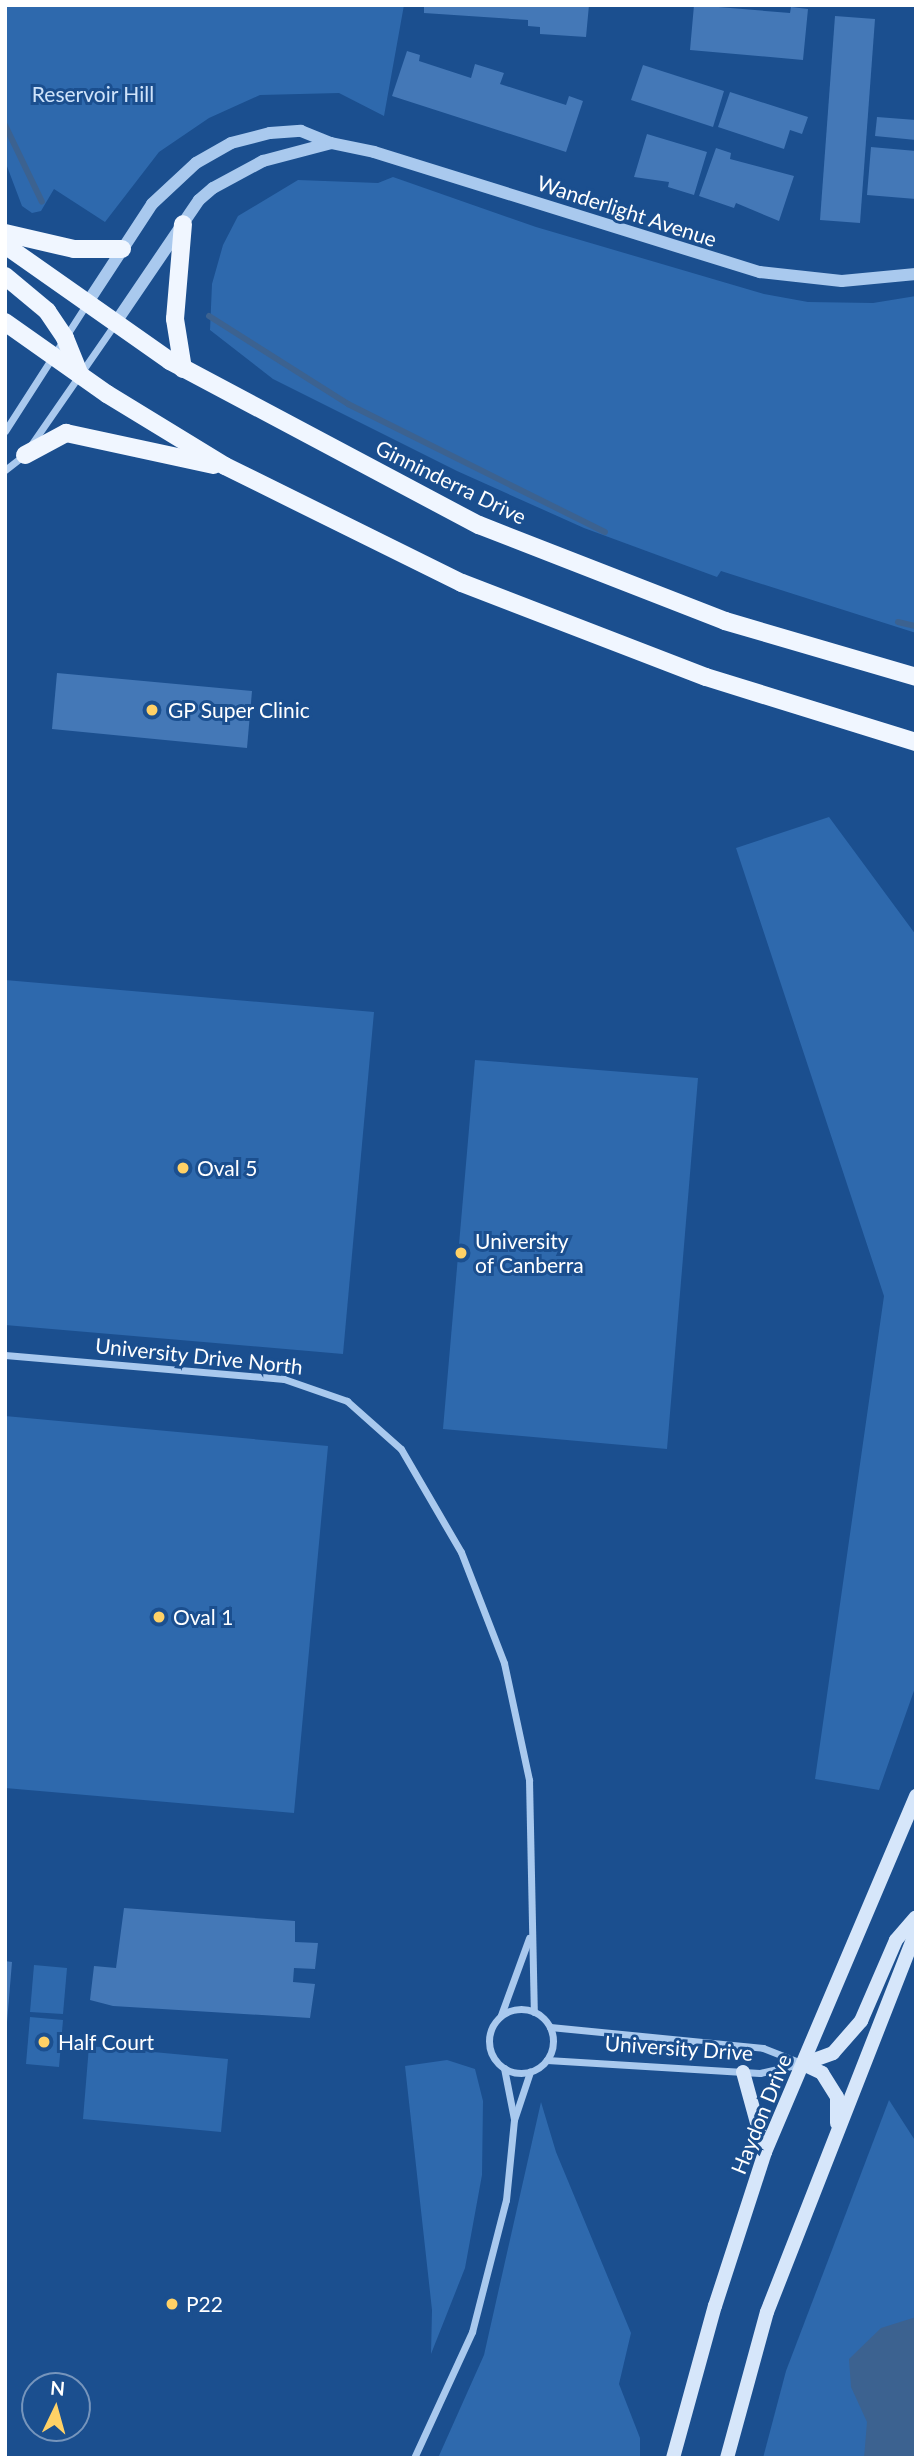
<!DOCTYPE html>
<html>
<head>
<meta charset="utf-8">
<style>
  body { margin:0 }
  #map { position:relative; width:921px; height:2463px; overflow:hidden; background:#1b4f8f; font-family:Lato,sans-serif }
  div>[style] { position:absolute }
  .green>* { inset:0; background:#2e69ad }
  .water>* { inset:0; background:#3c6290 }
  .stream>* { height:6px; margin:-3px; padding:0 3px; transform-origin:3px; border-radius:3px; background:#3c6290 }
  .building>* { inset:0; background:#4478b7 }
  .minor>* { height:7px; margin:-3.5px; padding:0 3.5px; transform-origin:3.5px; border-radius:3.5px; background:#a9c9ee }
  .minor>.ring { margin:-3.5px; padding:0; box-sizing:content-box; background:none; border:7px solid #a9c9ee; border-radius:50% }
  .tertiary>* { height:12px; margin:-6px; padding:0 6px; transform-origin:6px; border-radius:6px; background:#a9c9ee }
  .secondary>* { height:14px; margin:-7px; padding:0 7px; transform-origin:7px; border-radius:7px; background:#d6e6fa }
  .primary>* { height:18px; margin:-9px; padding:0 9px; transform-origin:9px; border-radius:9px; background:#f0f6ff }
  .dots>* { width:19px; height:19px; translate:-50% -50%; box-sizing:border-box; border:4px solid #1b4f8f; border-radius:50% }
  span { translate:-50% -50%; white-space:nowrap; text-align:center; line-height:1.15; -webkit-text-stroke:6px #1b4f8f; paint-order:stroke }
  .park-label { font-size:21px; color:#cfe3fa }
  .street-label { font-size:21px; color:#fff }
  .poi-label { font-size:21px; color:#fff }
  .left { translate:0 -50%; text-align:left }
  .frame { position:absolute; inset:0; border:7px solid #fff; pointer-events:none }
  .north { position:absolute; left:21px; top:2372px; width:70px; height:70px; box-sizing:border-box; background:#1b4f8f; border:2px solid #7695bc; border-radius:50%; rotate:5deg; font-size:19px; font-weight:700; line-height:28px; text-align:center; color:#fff }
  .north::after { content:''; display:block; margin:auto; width:24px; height:32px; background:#ffd166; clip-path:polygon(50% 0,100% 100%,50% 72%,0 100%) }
</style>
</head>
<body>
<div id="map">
  <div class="green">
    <i style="clip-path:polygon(5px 5px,404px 5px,384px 116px,339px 93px,260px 95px,209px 118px,159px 152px,105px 222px,54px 189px,41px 211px,32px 213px,22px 206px,5px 161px)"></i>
    <i style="clip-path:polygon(393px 177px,536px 227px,764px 294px,808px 302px,873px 303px,916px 296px,916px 633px,721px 571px,717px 577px,584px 528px,457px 471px,273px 379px,210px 330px,212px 284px,223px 245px,238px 216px,298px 180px,378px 183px)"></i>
    <i style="clip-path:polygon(829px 817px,916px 935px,916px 1685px,879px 1790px,815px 1779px,884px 1296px,736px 848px)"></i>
    <i style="clip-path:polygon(5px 980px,374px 1012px,343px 1354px,5px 1325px)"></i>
    <i style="clip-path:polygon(475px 1060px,698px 1078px,667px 1449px,443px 1429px)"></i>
    <i style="clip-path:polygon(5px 1416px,328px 1446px,294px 1813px,5px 1788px)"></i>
    <i style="clip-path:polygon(34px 1965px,67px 1968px,63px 2014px,30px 2012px)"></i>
    <i style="clip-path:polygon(30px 2017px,63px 2020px,59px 2067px,26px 2064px)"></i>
    <i style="clip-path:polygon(89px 2046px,228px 2059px,221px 2132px,83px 2119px)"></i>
    <i style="clip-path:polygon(447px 2060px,475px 2069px,483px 2101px,482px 2175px,465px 2268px,431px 2354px,432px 2310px,405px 2066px)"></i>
    <i style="clip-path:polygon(889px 2100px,916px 2142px,916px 2458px,763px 2458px,786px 2371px)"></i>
    <i style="clip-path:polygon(541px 2102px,556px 2152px,631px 2333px,619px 2384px,640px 2438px,640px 2458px,438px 2458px,484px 2355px)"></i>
  </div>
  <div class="water">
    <i style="clip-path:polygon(916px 2317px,916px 2458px,864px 2458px,867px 2422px,851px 2387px,849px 2359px,881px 2328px)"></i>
  </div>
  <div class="stream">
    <i style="left:5px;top:125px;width:85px;rotate:64.3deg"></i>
    <i style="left:209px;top:316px;width:165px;rotate:32.3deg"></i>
    <i style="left:348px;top:404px;width:287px;rotate:26.5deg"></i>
    <i style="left:898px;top:622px;width:18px;rotate:13deg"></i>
  </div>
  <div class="building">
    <i style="clip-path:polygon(424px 5px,589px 5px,586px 37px,540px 34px,540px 27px,528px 26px,528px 20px,424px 13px)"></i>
    <i style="clip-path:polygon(694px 5px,790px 13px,791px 7px,808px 9px,803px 60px,690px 50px)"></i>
    <i style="clip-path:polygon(835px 16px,875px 19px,860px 223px,820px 220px)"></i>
    <i style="clip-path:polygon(407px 51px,420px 55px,419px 61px,471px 78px,475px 64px,504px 73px,500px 84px,566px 105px,569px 96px,583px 101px,566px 152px,392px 96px)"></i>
    <i style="clip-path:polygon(643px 65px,724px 91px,713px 127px,631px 100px)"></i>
    <i style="clip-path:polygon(730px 92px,808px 117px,802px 134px,790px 130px,784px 149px,718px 127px)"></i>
    <i style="clip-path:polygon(877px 117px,916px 120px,916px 140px,875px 136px)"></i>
    <i style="clip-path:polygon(647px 134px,707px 152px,694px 195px,668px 187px,669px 182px,634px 177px)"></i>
    <i style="clip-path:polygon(871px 147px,916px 151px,916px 199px,867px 195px)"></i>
    <i style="clip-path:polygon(716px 148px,731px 153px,730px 159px,794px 176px,779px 221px,736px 203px,734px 208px,699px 196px)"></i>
    <i style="clip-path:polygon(57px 673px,252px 691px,247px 748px,52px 729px)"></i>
    <i style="clip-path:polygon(124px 1908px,295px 1921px,295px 1942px,318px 1943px,315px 1969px,294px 1968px,293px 1982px,315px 1984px,310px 2018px,113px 2006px,90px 2000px,94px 1966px,116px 1968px)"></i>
    <i style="clip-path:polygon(5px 1961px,12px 1962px,7px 2022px,5px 2022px)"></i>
  </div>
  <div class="minor">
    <i style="left:5px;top:431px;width:150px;rotate:-57.3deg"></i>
    <i style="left:31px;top:445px;width:146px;rotate:-55.3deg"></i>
    <i style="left:5px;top:470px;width:24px;rotate:-38deg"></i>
    <i style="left:5px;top:1355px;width:280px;rotate:4.9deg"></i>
    <i style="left:284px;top:1379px;width:67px;rotate:19.2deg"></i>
    <i style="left:347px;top:1401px;width:72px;rotate:41.6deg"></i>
    <i style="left:401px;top:1449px;width:119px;rotate:59.8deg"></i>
    <i style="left:461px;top:1552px;width:119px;rotate:68.8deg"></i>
    <i style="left:504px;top:1663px;width:120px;rotate:77.9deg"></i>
    <i style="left:529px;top:1780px;width:232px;rotate:88.8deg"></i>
    <i class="ring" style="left:489px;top:2009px;width:57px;height:57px"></i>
    <i style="left:501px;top:2015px;width:82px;rotate:-70deg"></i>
    <i style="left:550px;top:2027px;width:214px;rotate:5.6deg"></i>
    <i style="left:763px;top:2048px;width:41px;rotate:21.5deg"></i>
    <i style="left:547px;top:2060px;width:213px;rotate:3.5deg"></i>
    <i style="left:760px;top:2073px;width:41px;rotate:-12.7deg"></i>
    <i style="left:504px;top:2068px;width:52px;rotate:78.9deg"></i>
    <i style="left:414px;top:2458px;width:139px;rotate:-65.3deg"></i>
    <i style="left:472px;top:2332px;width:136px;rotate:-75.6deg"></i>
    <i style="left:506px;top:2200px;width:80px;rotate:-84.3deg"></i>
    <i style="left:514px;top:2120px;width:51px;rotate:-71.6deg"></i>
  </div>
  <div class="tertiary">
    <i style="left:86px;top:305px;width:121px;rotate:-56.8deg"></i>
    <i style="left:152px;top:204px;width:60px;rotate:-43deg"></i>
    <i style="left:196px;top:163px;width:40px;rotate:-29.7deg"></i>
    <i style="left:231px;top:143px;width:40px;rotate:-14.4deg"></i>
    <i style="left:270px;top:133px;width:31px;rotate:-4deg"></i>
    <i style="left:301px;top:131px;width:32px;rotate:22deg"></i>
    <i style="left:114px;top:325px;width:151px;rotate:-55.8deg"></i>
    <i style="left:199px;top:200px;width:18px;rotate:-41deg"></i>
    <i style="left:213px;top:188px;width:57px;rotate:-28.4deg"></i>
    <i style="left:263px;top:161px;width:70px;rotate:-14.8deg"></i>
    <i style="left:331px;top:143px;width:44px;rotate:11.8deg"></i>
    <i style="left:374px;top:152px;width:404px;rotate:17.3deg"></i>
    <i style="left:760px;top:272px;width:82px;rotate:6.3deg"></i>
    <i style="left:842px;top:281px;width:74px;rotate:-5.4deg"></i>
  </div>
  <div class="secondary">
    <i style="left:803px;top:2064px;width:32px;rotate:-20deg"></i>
    <i style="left:833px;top:2053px;width:43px;rotate:-48.8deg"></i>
    <i style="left:861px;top:2021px;width:88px;rotate:-66.6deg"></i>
    <i style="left:896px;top:1940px;width:30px;rotate:-49deg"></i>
    <i style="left:803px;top:2064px;width:21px;rotate:25deg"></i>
    <i style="left:822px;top:2073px;width:28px;rotate:58deg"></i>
    <i style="left:837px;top:2097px;width:26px;rotate:90deg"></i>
    <i style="left:743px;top:2072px;width:83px;rotate:74.6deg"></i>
    <i style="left:673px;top:2458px;width:158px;rotate:-74.6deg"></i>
    <i style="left:715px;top:2306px;width:162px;rotate:-72deg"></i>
    <i style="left:765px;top:2152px;width:387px;rotate:-67deg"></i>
    <i style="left:727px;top:2458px;width:151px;rotate:-74.7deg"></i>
    <i style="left:767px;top:2312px;width:408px;rotate:-68.6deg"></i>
  </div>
  <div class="primary">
    <i style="left:5px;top:233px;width:71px;rotate:13.1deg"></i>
    <i style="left:74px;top:249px;width:48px"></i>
    <i style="left:5px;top:245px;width:202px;rotate:35.1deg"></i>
    <i style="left:170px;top:361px;width:350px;rotate:28deg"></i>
    <i style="left:479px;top:525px;width:264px;rotate:21.3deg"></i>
    <i style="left:725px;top:621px;width:199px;rotate:16.3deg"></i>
    <i style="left:5px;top:276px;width:55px;rotate:39.8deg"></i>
    <i style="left:47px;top:311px;width:32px;rotate:56deg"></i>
    <i style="left:65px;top:338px;width:40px;rotate:68deg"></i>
    <i style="left:5px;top:322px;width:125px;rotate:35.2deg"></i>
    <i style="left:107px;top:394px;width:138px;rotate:31.4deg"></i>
    <i style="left:225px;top:466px;width:264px;rotate:26.3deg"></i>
    <i style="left:462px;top:583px;width:261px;rotate:21.1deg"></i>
    <i style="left:706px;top:677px;width:220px;rotate:17.2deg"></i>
    <i style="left:183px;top:369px;width:51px;rotate:-99.1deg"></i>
    <i style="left:175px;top:319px;width:95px;rotate:-85.2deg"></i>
    <i style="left:25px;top:455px;width:47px;rotate:-28.2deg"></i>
    <i style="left:66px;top:433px;width:151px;rotate:12.2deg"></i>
  </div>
  <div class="dots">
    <i style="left:152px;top:710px;background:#ffd166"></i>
    <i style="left:183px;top:1168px;background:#ffd166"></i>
    <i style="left:461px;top:1253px;background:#ffd166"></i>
    <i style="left:159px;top:1617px;background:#ffd166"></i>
    <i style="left:44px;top:2042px;background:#ffd166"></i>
    <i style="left:172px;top:2304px;background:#ffd166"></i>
  </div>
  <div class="park-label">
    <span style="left:93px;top:94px">Reservoir Hill</span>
  </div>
  <div class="street-label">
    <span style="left:627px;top:211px;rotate:18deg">Wanderlight Avenue</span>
    <span style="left:451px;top:482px;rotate:26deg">Ginninderra Drive</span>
    <span style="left:199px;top:1356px;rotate:6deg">University Drive North</span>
    <span style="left:679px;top:2048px;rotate:4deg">University Drive</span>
    <span style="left:761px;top:2114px;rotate:-68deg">Haydon Drive</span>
  </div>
  <div class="poi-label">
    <span class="left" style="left:168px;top:710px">GP Super Clinic</span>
    <span class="left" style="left:197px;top:1168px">Oval 5</span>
    <span class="left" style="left:475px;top:1253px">University<br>of Canberra</span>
    <span class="left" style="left:173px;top:1617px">Oval 1</span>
    <span class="left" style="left:58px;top:2042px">Half Court</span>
    <span class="left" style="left:186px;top:2304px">P22</span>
  </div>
  <div class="frame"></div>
  <div class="north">N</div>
</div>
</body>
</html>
